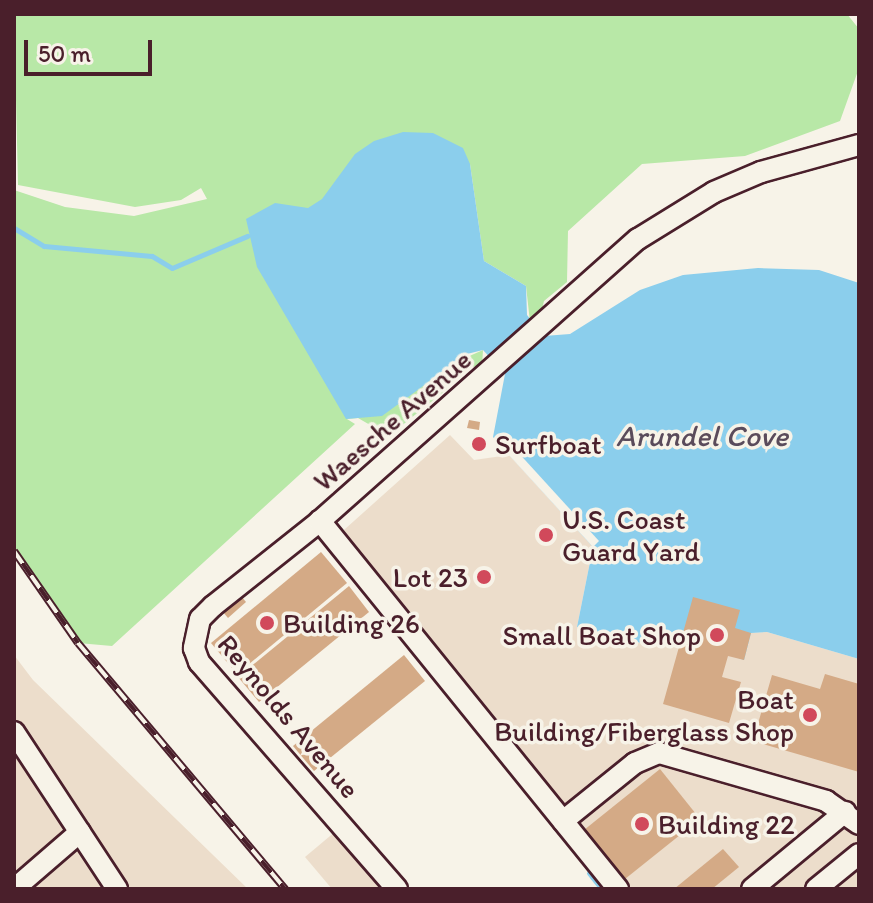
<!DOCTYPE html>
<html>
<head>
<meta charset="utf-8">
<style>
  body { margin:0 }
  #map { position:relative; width:873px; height:903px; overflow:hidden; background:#f7f3e8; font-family:Itim,sans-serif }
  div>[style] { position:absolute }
  .built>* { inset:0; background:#ecddcb }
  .green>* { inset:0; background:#b8e8a7 }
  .water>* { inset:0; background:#8bceec }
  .pier>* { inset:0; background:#f7f3e8 }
  .stream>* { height:5px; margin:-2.5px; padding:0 2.5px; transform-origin:2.5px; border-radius:2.5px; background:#8bceec }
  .building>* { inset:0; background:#d4aa86 }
  .roads { filter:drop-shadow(2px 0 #4a1f2b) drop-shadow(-2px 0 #4a1f2b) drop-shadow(0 2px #4a1f2b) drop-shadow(0 -2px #4a1f2b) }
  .minor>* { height:20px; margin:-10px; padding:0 10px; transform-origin:10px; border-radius:10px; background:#f7f3e8 }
  .rail>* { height:8px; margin-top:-4px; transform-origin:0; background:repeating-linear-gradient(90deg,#f7f3e8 0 15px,#4a1f2b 0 30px); box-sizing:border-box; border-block:2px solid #4a1f2b }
  .dots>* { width:22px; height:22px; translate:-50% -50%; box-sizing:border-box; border:4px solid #f7f3e8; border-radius:50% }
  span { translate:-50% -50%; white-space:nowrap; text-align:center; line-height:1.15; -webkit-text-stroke:7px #f7f3e8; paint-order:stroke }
  .street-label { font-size:28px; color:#4a1f2b }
  .poi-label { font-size:28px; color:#4a1f2b }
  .left { translate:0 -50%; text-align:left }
  .right { translate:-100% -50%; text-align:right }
  .water-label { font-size:30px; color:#5a4b5b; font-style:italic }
  .frame { position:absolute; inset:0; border:16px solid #4a1f2b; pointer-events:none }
  .scale { position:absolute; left:24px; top:40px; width:128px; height:36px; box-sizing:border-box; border:4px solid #4a1f2b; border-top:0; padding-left:10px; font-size:24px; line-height:28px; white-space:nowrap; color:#4a1f2b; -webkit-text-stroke:6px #f7f3e8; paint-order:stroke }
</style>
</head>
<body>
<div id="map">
  <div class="built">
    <i style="clip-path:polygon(450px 435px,474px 460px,509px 455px,593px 547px,577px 627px,648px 645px,653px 629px,744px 659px,751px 633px,767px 632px,859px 659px,859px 889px,618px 889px,335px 538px)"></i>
    <i style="clip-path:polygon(14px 655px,33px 680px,248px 889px,14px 889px)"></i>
    <i style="clip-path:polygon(336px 831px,384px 889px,332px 889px,305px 857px)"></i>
  </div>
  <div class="green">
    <i style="clip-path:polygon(14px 14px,847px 14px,859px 29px,859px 68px,840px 121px,745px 156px,642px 164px,568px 231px,567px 282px,544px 301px,541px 313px,530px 322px,526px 286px,484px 261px,470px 164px,456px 362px,483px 350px,482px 366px,469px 367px,459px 378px,442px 375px,439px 379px,447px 389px,400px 427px,377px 429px,358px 418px,347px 419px,355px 424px,112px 646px,78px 643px,14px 551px,14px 190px,65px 207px,134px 216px,207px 199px,201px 188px,181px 200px,135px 207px,18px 185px)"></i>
  </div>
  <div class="water">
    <i style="clip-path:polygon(403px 132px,433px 133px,463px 148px,470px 164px,484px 261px,526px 286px,527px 315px,544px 336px,570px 334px,640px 290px,683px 275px,758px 268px,819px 270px,859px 283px,859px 659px,767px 632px,751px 633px,744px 660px,654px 629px,649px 645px,577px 627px,593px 547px,493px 437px,505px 374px,483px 350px,467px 354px,382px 416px,346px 419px,257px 267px,246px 219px,275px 203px,308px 208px,322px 199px,355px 154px,374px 141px)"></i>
  </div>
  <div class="pier">
    <i style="clip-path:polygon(515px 449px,599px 541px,593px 547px,509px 455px)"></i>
  </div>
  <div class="stream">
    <i style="left:14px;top:228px;width:35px;rotate:31deg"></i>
    <i style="left:44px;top:246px;width:108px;rotate:5.3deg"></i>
    <i style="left:152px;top:256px;width:23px;rotate:31deg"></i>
    <i style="left:172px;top:268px;width:82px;rotate:-23.1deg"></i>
    <i style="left:589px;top:873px;width:21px;rotate:51deg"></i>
  </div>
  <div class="building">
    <i style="clip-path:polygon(469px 420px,480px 422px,479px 430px,467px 428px)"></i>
    <i style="clip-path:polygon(321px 552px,347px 583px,237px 674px,211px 643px)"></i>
    <i style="clip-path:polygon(349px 586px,369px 612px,259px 702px,238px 677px)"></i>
    <i style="clip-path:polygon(241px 596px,246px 602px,228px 618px,223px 612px)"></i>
    <i style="clip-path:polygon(693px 597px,740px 610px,735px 628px,751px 633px,744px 660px,728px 656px,722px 677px,741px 682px,729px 723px,663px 704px)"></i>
    <i style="clip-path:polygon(404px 655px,425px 681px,314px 771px,293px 746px)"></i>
    <i style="clip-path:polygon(825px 674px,859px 684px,859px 772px,753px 741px,772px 675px,820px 689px)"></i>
    <i style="clip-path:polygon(660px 769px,700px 819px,625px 879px,584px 830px)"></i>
    <i style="clip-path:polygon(723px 849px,739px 867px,712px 889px,674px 889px)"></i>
  </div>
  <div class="roads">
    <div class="minor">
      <i style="left:320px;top:521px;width:137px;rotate:141.5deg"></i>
      <i style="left:213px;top:606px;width:18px;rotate:135deg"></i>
      <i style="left:200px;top:619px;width:30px;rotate:102deg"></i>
      <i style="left:194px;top:648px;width:15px;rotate:70deg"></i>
      <i style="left:199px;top:662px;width:301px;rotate:48.9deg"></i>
      <i style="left:14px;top:732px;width:188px;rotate:56.7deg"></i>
      <i style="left:563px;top:821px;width:92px;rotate:-38.9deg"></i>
      <i style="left:635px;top:763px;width:26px;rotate:-23deg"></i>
      <i style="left:659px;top:753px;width:174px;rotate:16deg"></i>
      <i style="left:826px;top:801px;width:40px;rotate:34.9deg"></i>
      <i style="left:14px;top:889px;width:87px;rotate:-40.8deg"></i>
      <i style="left:618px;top:889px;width:474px;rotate:-129deg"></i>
      <i style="left:320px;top:521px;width:425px;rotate:-41.6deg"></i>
      <i style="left:638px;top:239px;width:89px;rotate:-31.7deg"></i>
      <i style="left:714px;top:192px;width:51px;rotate:-23.1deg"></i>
      <i style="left:761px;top:172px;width:102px;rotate:-15.4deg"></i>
      <i style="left:752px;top:889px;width:121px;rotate:-39.6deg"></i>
      <i style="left:816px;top:889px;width:55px;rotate:-39.1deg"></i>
    </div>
  </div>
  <div class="rail">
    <i style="left:14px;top:551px;width:112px;rotate:55.2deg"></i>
    <i style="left:78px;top:643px;width:322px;rotate:49.9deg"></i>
  </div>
  <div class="dots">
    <i style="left:479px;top:444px;background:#d1495b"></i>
    <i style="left:546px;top:535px;background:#d1495b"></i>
    <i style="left:484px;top:577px;background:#d1495b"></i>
    <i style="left:267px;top:623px;background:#d1495b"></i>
    <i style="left:717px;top:635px;background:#d1495b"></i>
    <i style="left:810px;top:715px;background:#d1495b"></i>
    <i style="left:642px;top:824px;background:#d1495b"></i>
  </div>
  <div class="street-label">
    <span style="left:392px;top:420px;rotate:-41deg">Waesche Avenue</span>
    <span style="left:289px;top:716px;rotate:50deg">Reynolds Avenue</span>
  </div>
  <div class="poi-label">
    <span class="left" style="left:495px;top:444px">Surfboat</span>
    <span class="left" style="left:562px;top:535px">U.S. Coast<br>Guard Yard</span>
    <span class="right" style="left:468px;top:577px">Lot 23</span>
    <span class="left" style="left:283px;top:623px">Building 26</span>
    <span class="right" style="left:701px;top:635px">Small Boat Shop</span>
    <span class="right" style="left:794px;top:715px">Boat<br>Building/Fiberglass Shop</span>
    <span class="left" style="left:658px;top:824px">Building 22</span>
  </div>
  <div class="water-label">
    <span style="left:702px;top:436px">Arundel Cove</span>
  </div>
  <div class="frame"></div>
  <div class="scale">50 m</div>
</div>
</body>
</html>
